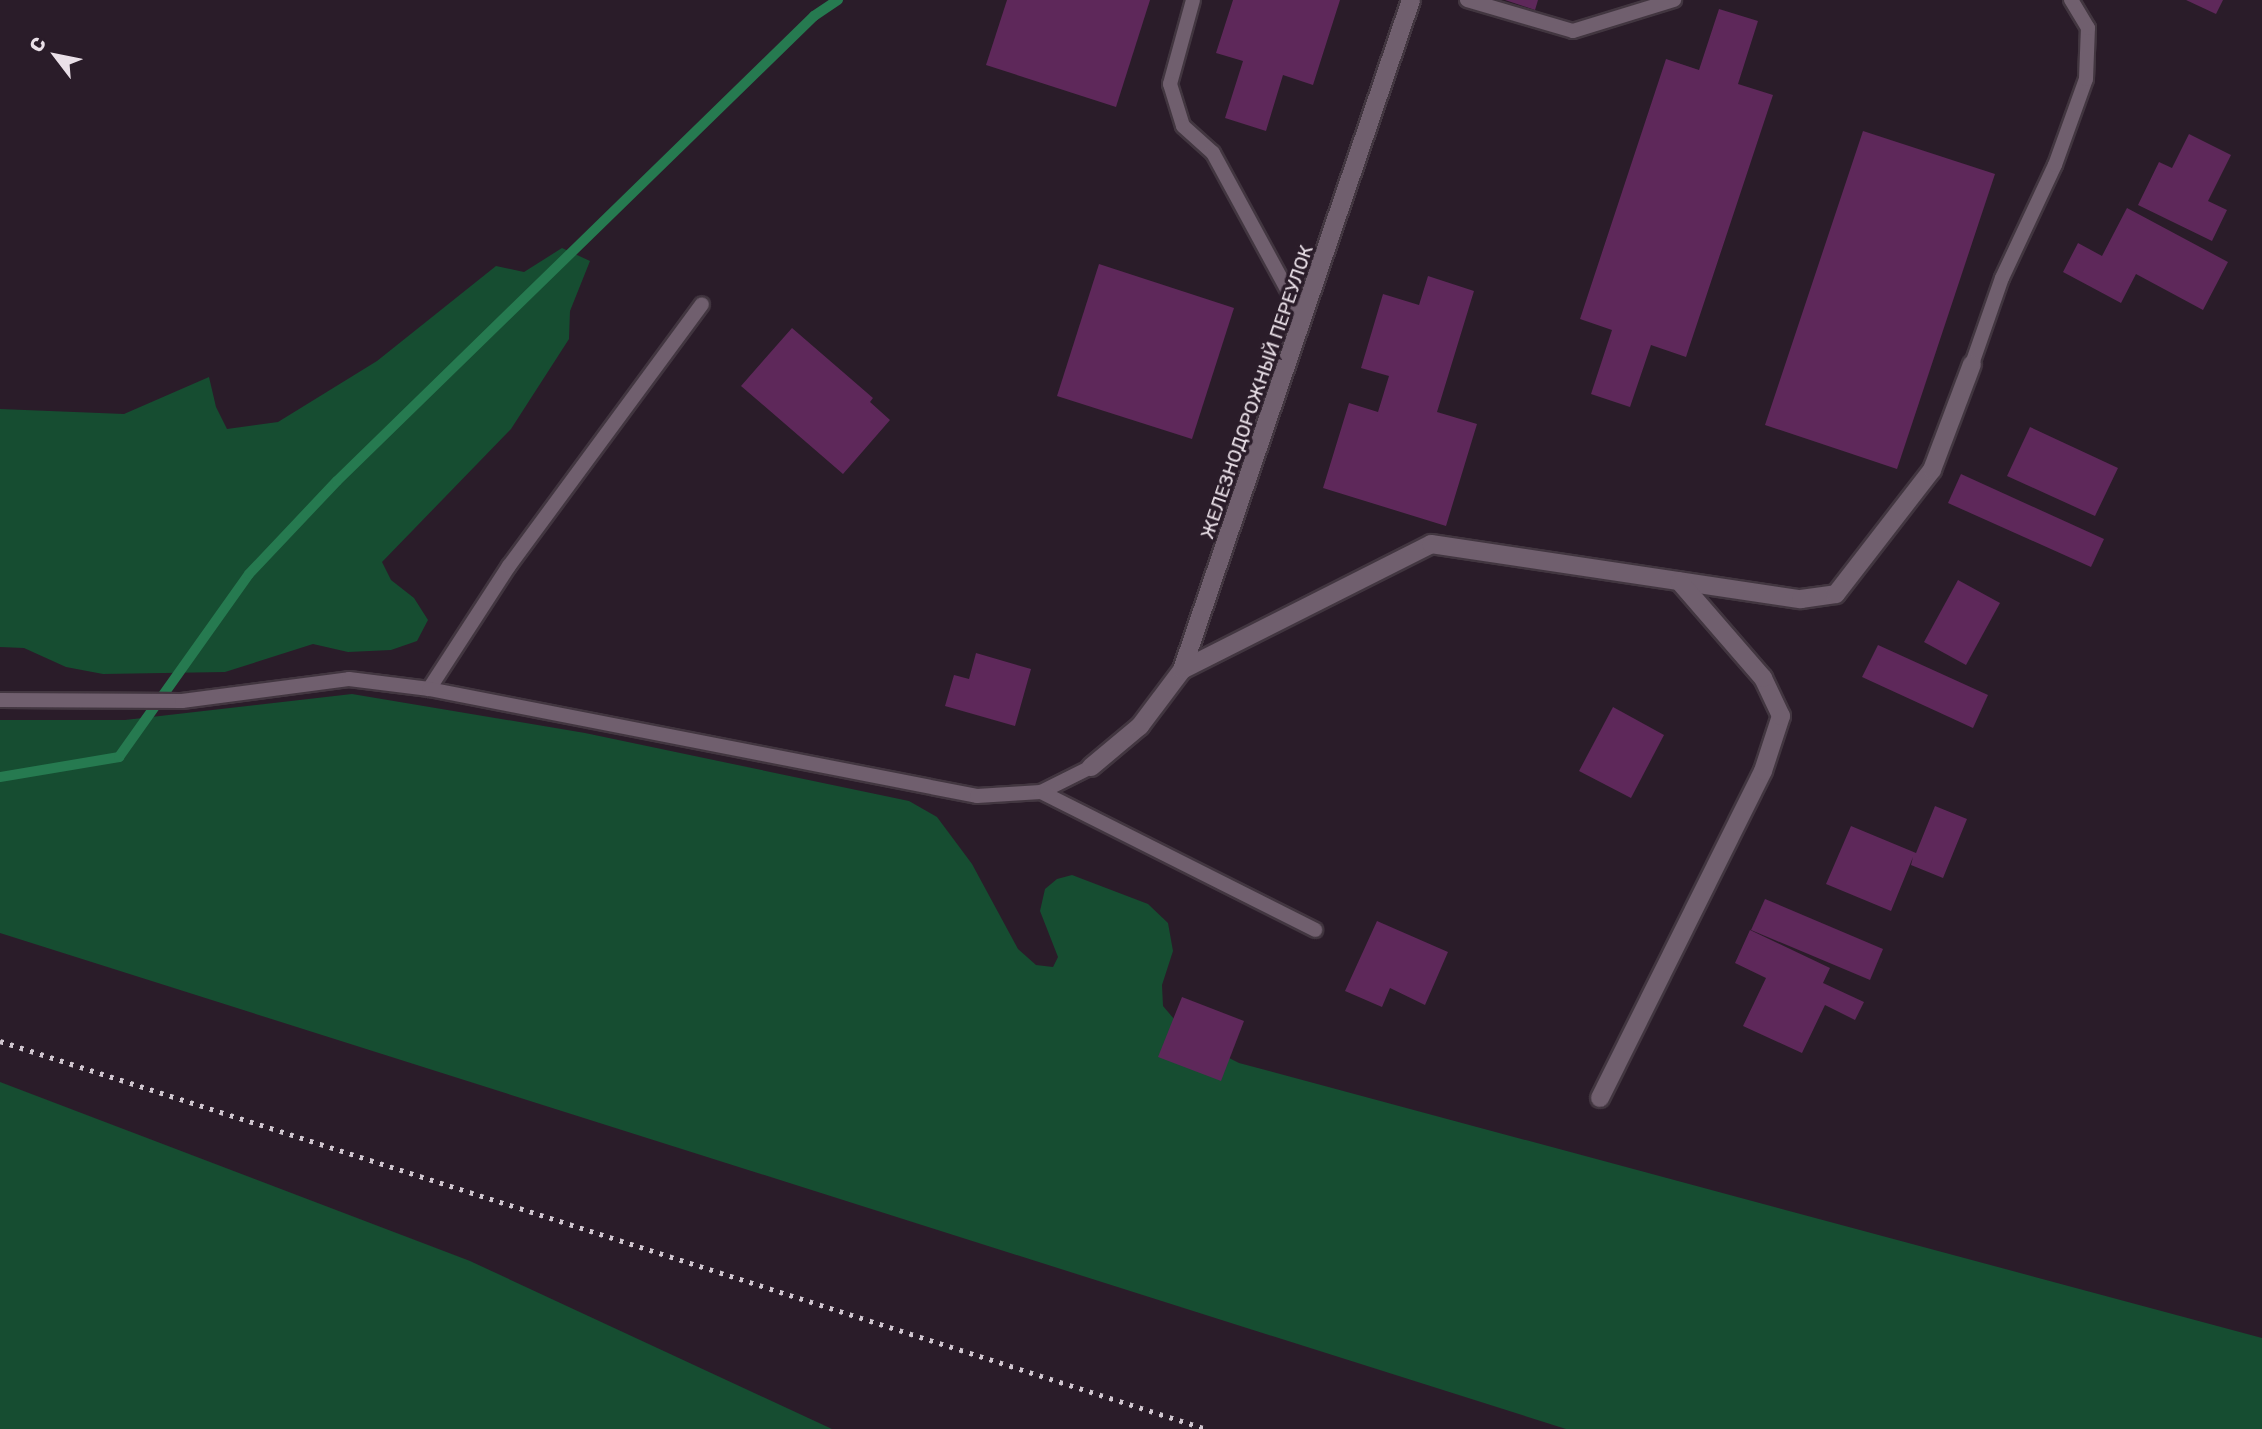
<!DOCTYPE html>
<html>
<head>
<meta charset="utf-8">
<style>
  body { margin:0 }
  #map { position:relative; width:2262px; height:1429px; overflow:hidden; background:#2a1c29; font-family:Rubik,sans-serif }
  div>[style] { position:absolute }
  .green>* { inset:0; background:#164d31 }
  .stream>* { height:10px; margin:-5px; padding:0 5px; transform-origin:5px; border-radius:5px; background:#267a50 }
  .building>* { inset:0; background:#5e285a }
  .roads { filter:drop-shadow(2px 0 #423640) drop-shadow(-2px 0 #423640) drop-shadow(0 2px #423640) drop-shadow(0 -2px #423640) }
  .service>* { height:14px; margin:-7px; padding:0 7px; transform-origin:7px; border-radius:7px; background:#705f6e }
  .minor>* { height:18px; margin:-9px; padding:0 9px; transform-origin:9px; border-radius:9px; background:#705f6e }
  .rail>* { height:5px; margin-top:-2.5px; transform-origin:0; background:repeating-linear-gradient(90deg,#d0c6cf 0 3.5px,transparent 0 10.5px) }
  span { translate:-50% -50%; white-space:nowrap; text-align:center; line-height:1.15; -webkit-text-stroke:7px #2a1c29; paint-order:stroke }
  .street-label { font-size:19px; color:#eae0e8 }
  .north { position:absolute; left:21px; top:21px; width:70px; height:70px; -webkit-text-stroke:5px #2a1c29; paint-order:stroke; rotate:302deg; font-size:19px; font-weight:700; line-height:28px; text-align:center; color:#eae0e8 }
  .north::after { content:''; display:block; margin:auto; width:24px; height:32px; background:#eae0e8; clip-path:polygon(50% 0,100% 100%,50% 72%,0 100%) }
</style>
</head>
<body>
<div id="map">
  <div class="green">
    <i style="clip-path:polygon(562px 248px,590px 261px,570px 311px,569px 339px,511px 429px,382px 562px,391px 580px,414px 598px,428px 620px,417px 641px,391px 650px,348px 652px,313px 644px,225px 672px,103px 674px,66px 667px,24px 648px,0 647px,0 409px,124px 414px,209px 377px,216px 407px,227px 429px,278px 422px,377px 361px,496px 266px,524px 272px)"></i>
    <i style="clip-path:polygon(352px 694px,585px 733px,909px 801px,937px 817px,972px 864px,1018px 949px,1036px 965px,1053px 967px,1058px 957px,1040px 911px,1045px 889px,1057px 879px,1072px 875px,1148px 904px,1168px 923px,1173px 951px,1162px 985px,1163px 1006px,1191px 1039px,1239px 1063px,2262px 1338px,2262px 1429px,1566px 1429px,0 933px,0 720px,125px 720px)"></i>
    <i style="clip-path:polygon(0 1082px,470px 1261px,832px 1429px,0 1429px)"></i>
  </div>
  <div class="stream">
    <i style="left:0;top:777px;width:121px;rotate:-9.5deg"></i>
    <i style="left:119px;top:757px;width:224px;rotate:-54.6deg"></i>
    <i style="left:249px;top:574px;width:128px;rotate:-46.6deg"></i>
    <i style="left:337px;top:481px;width:666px;rotate:-44.27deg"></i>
    <i style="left:814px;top:16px;width:29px;rotate:-34deg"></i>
  </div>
  <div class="building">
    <i style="clip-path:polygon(1007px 0,1150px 0,1116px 107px,986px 65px)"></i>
    <i style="clip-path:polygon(1233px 0,1340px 0,1313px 85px,1283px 75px,1266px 131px,1225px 118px,1243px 61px,1216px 53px)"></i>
    <i style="clip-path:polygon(1505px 0,1538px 0,1535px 10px)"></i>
    <i style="clip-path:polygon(2186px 0,2223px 0,2216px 14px)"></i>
    <i style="clip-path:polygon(1719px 9px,1758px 21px,1738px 84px,1773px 95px,1686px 357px,1651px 345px,1630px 407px,1591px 394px,1612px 330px,1580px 319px,1666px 59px,1699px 70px)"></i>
    <i style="clip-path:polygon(1863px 131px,1995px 174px,1897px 469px,1765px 425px)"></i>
    <i style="clip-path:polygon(2189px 134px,2231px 155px,2208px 201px,2227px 210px,2212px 241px,2138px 205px,2159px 162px,2172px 168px)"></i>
    <i style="clip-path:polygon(2127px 208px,2228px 262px,2203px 310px,2136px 274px,2121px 303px,2063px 272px,2078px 243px,2102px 256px)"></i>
    <i style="clip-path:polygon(1099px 264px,1234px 308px,1192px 439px,1057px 396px)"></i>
    <i style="clip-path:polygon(1428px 276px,1474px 291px,1437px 412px,1477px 424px,1446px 526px,1323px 488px,1349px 403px,1378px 412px,1389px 376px,1361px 368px,1383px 294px,1419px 305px)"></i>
    <i style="clip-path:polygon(792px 328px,873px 398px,870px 402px,890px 420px,843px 474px,741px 386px)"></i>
    <i style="clip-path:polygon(2030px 427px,2118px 468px,2095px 516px,2007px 476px)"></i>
    <i style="clip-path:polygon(1961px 474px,2104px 539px,2091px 567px,1948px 503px)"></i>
    <i style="clip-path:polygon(1958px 580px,2000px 603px,1966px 665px,1924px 642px)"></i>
    <i style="clip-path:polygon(1878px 645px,1988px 695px,1973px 728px,1862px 677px)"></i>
    <i style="clip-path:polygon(976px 653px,1031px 669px,1015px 726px,945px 706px,954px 675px,969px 679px)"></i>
    <i style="clip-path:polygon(1613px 707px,1664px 735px,1631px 798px,1579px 771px)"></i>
    <i style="clip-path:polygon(1935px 806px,1967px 819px,1943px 878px,1911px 865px,1913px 857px,1891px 911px,1826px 884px,1851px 826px,1916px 853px)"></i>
    <i style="clip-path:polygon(1765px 899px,1883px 949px,1870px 980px,1751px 930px)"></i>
    <i style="clip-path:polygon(1377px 921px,1448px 952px,1425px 1005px,1390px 988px,1382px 1007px,1345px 991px)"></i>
    <i style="clip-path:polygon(1750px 930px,1830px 968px,1823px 983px,1864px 1002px,1855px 1020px,1825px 1005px,1802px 1053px,1743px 1026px,1766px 978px,1735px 963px)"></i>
    <i style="clip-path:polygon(1182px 997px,1244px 1021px,1221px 1081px,1158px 1057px)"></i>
  </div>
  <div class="roads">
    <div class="service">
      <i style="left:1193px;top:0;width:87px;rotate:105.3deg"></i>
      <i style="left:1170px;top:84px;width:44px;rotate:72.8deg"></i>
      <i style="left:1183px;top:126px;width:40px;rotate:42deg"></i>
      <i style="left:1213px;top:153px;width:189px;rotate:61.5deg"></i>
      <i style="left:1467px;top:0;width:110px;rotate:16.3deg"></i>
      <i style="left:1573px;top:31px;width:106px;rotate:-17.1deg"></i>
      <i style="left:1972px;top:364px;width:91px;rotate:-70.8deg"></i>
      <i style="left:2002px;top:278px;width:125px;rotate:-64.9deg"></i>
      <i style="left:2055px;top:165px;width:91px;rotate:-70.2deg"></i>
      <i style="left:2086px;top:79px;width:51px;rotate:-87.8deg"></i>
      <i style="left:2088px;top:28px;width:33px;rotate:-121deg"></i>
      <i style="left:429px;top:689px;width:147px;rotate:-57deg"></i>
      <i style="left:509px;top:566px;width:325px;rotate:-53.6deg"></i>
      <i style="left:0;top:700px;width:182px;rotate:0.3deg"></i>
      <i style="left:182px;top:701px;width:168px;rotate:-7.5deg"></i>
      <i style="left:349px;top:679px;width:81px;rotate:7.1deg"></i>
      <i style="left:429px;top:689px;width:558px;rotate:11.05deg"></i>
      <i style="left:977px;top:796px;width:64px;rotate:-3.6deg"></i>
      <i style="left:1041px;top:792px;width:56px;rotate:-26.6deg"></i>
      <i style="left:1041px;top:792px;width:307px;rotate:26.7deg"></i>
    </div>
    <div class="minor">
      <i style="left:1182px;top:670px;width:279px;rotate:-26.8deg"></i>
      <i style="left:1431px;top:544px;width:374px;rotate:8.5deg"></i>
      <i style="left:1801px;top:599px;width:35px;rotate:-8deg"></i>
      <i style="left:1836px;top:594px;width:157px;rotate:-52.3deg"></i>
      <i style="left:1932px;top:470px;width:113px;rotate:-69.3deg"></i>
      <i style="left:1091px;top:767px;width:64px;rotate:-39.9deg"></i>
      <i style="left:1140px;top:726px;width:70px;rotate:-53.1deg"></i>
      <i style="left:1182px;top:670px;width:708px;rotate:-71.13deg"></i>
      <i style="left:1600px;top:1098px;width:365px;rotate:-63.5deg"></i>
      <i style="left:1763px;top:771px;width:58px;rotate:-71.9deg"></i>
      <i style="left:1781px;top:716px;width:42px;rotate:-115.3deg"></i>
      <i style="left:1763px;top:678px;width:128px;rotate:-130.9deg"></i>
    </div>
  </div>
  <div class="rail">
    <i style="left:0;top:1041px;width:1267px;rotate:17.83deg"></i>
  </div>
  <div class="street-label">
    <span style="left:1257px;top:392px;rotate:-71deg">ЖЕЛЕЗНОДОРОЖНЫЙ ПЕРЕУЛОК</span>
  </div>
  <div class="north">С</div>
</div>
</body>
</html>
